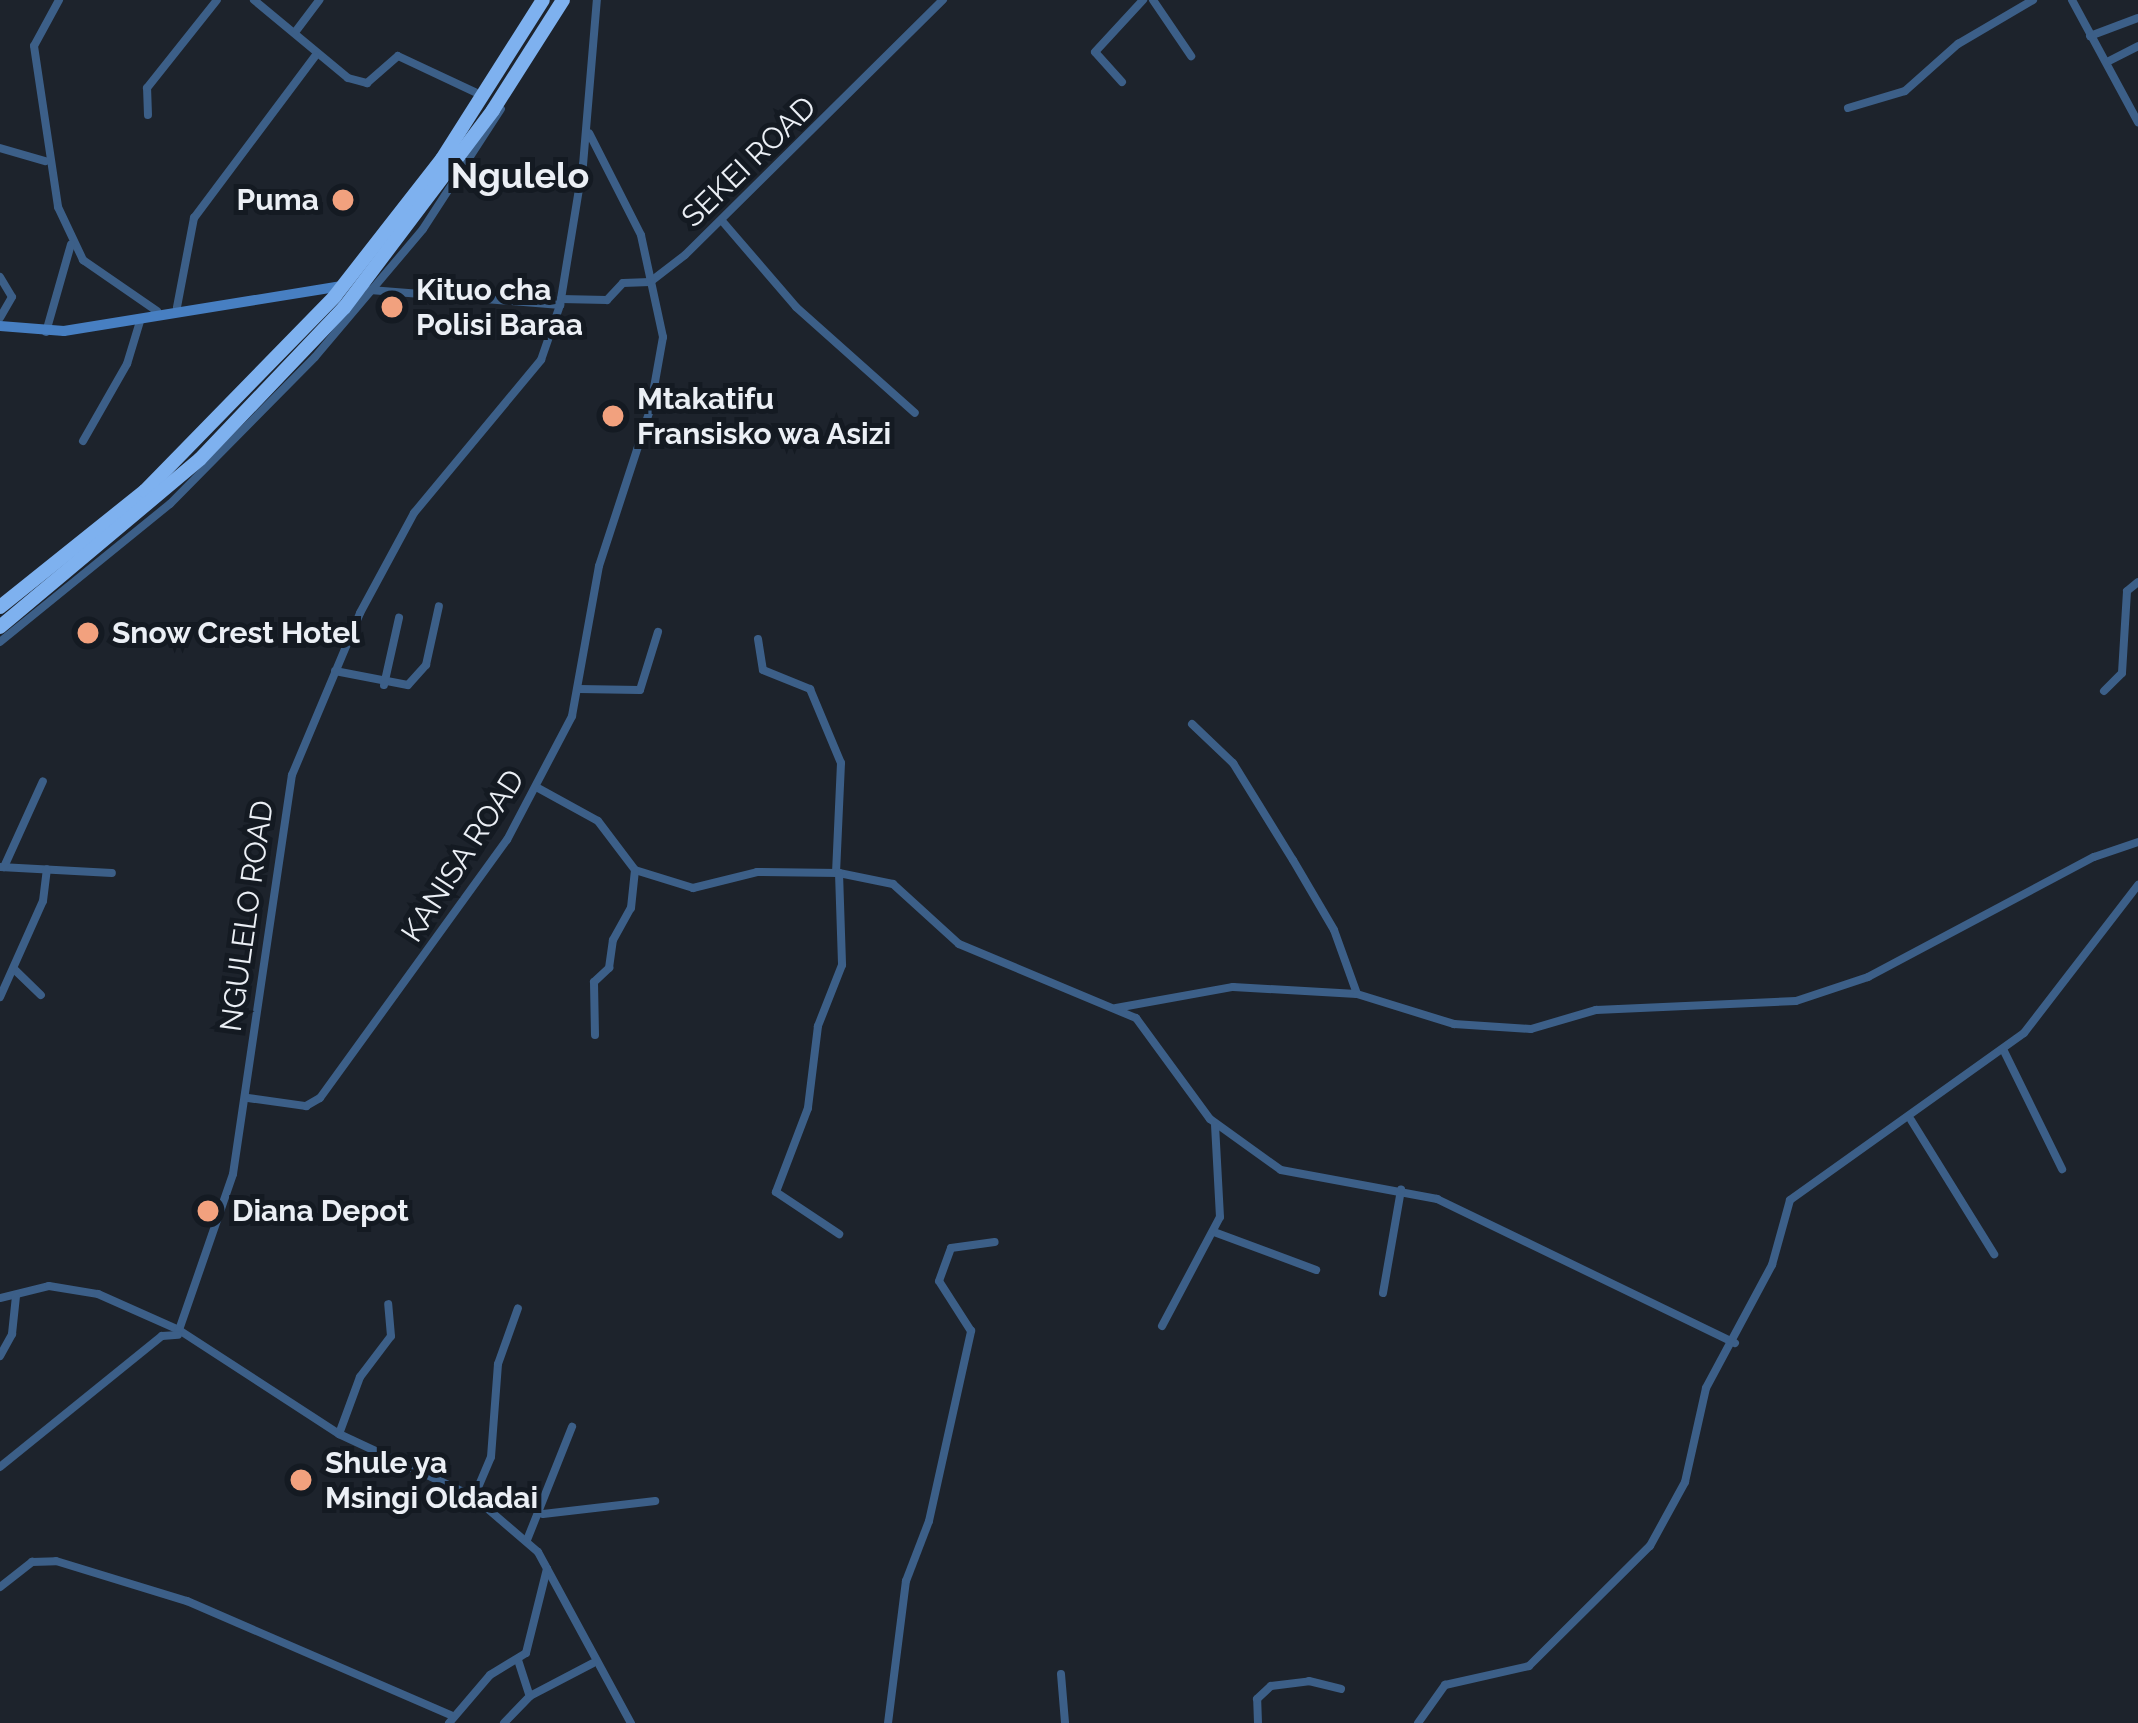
<!DOCTYPE html>
<html>
<head>
<meta charset="utf-8">
<style>
  body { margin:0 }
  #map { position:relative; width:2138px; height:1723px; overflow:hidden; background:#1d232c; font-family:Raleway,sans-serif }
  div>[style] { position:absolute }
  .street>* { height:8px; margin:-4px; padding:0 4px; transform-origin:4px; border-radius:4px; background:#3c5f88 }
  .secondary>* { height:10px; margin:-5px; padding:0 5px; transform-origin:5px; border-radius:5px; background:#477fc2 }
  .highway>* { height:14px; margin:-7px; padding:0 7px; transform-origin:7px; border-radius:7px; background:#7eb1ef }
  .dots>* { width:33px; height:33px; translate:-50% -50%; box-sizing:border-box; border:6px solid #141a22; border-radius:50% }
  span { translate:-50% -50%; white-space:nowrap; text-align:center; line-height:1.15; -webkit-text-stroke:10px #141a22; paint-order:stroke }
  .street-label { font-size:30px; color:#ebeff5 }
  .poi-label { font-size:30px; color:#ebeff5; font-weight:700 }
  .right { translate:-100% -50%; text-align:right }
  .left { translate:0 -50%; text-align:left }
  .quarter-label { font-size:36px; color:#ebeff5; font-weight:700 }
</style>
</head>
<body>
<div id="map">
  <div class="street">
    <i style="left:59px;top:0;width:52px;rotate:118.5deg"></i>
    <i style="left:34px;top:46px;width:163px;rotate:81.5deg"></i>
    <i style="left:58px;top:207px;width:59px;rotate:64.7deg"></i>
    <i style="left:83px;top:260px;width:90px;rotate:34.6deg"></i>
    <i style="left:254px;top:0;width:122px;rotate:39.7deg"></i>
    <i style="left:348px;top:78px;width:20px;rotate:15deg"></i>
    <i style="left:367px;top:83px;width:41px;rotate:-41.1deg"></i>
    <i style="left:398px;top:56px;width:85px;rotate:25.1deg"></i>
    <i style="left:1153px;top:0;width:68px;rotate:55.8deg"></i>
    <i style="left:2072px;top:0;width:139px;rotate:61.6deg"></i>
    <i style="left:296px;top:31px;width:39px;rotate:-53deg"></i>
    <i style="left:2090px;top:36px;width:51px;rotate:-20.6deg"></i>
    <i style="left:2107px;top:62px;width:35px;rotate:-27deg"></i>
    <i style="left:1122px;top:82px;width:40px;rotate:-132deg"></i>
    <i style="left:1095px;top:52px;width:71px;rotate:-47.3deg"></i>
    <i style="left:1848px;top:108px;width:59px;rotate:-16.6deg"></i>
    <i style="left:1905px;top:91px;width:71px;rotate:-41.6deg"></i>
    <i style="left:1958px;top:44px;width:87px;rotate:-30.4deg"></i>
    <i style="left:148px;top:115px;width:27px;rotate:-92deg"></i>
    <i style="left:147px;top:88px;width:112px;rotate:-51.5deg"></i>
    <i style="left:0;top:148px;width:47px;rotate:16.1deg"></i>
    <i style="left:723px;top:222px;width:112px;rotate:49.3deg"></i>
    <i style="left:796px;top:307px;width:159px;rotate:41.7deg"></i>
    <i style="left:0;top:277px;width:23px;rotate:59deg"></i>
    <i style="left:12px;top:297px;width:24px;rotate:120deg"></i>
    <i style="left:370px;top:290px;width:191px;rotate:4.5deg"></i>
    <i style="left:561px;top:299px;width:46px;rotate:1.2deg"></i>
    <i style="left:607px;top:300px;width:23px;rotate:-47deg"></i>
    <i style="left:623px;top:283px;width:27px;rotate:-2deg"></i>
    <i style="left:650px;top:282px;width:44px;rotate:-37.6deg"></i>
    <i style="left:685px;top:255px;width:363px;rotate:-44.7deg"></i>
    <i style="left:177px;top:307px;width:91px;rotate:-79.2deg"></i>
    <i style="left:194px;top:218px;width:202px;rotate:-53.2deg"></i>
    <i style="left:46px;top:332px;width:91px;rotate:-74.1deg"></i>
    <i style="left:83px;top:441px;width:89px;rotate:-60.3deg"></i>
    <i style="left:127px;top:364px;width:48px;rotate:-73.1deg"></i>
    <i style="left:758px;top:639px;width:31px;rotate:81deg"></i>
    <i style="left:763px;top:670px;width:51px;rotate:22deg"></i>
    <i style="left:810px;top:689px;width:80px;rotate:67.3deg"></i>
    <i style="left:841px;top:763px;width:110px;rotate:92.6deg"></i>
    <i style="left:0;top:642px;width:219px;rotate:-39.1deg"></i>
    <i style="left:170px;top:504px;width:206px;rotate:-45.4deg"></i>
    <i style="left:315px;top:357px;width:167px;rotate:-49.8deg"></i>
    <i style="left:423px;top:229px;width:143px;rotate:-57deg"></i>
    <i style="left:335px;top:671px;width:74px;rotate:10.9deg"></i>
    <i style="left:408px;top:685px;width:27px;rotate:-48deg"></i>
    <i style="left:426px;top:665px;width:60px;rotate:-77.6deg"></i>
    <i style="left:384px;top:685px;width:69px;rotate:-77.4deg"></i>
    <i style="left:579px;top:689px;width:61px;rotate:0.9deg"></i>
    <i style="left:640px;top:690px;width:61px;rotate:-72.8deg"></i>
    <i style="left:2104px;top:691px;width:25px;rotate:-45deg"></i>
    <i style="left:2122px;top:673px;width:82px;rotate:-86.5deg"></i>
    <i style="left:2127px;top:591px;width:14px;rotate:-39deg"></i>
    <i style="left:1192px;top:724px;width:57px;rotate:43.6deg"></i>
    <i style="left:1233px;top:763px;width:114px;rotate:58.3deg"></i>
    <i style="left:1293px;top:860px;width:81px;rotate:59.6deg"></i>
    <i style="left:1334px;top:930px;width:68px;rotate:70.2deg"></i>
    <i style="left:538px;top:788px;width:68px;rotate:28.8deg"></i>
    <i style="left:598px;top:821px;width:61px;rotate:52.9deg"></i>
    <i style="left:635px;top:870px;width:61px;rotate:17.2deg"></i>
    <i style="left:693px;top:888px;width:66px;rotate:-14deg"></i>
    <i style="left:757px;top:872px;width:82px;rotate:0.7deg"></i>
    <i style="left:839px;top:873px;width:55px;rotate:11.5deg"></i>
    <i style="left:893px;top:884px;width:89px;rotate:42.3deg"></i>
    <i style="left:959px;top:944px;width:192px;rotate:22.7deg"></i>
    <i style="left:1136px;top:1018px;width:125px;rotate:53.8deg"></i>
    <i style="left:1210px;top:1119px;width:87px;rotate:35.7deg"></i>
    <i style="left:1281px;top:1170px;width:159px;rotate:10.5deg"></i>
    <i style="left:1437px;top:1199px;width:331px;rotate:25.8deg"></i>
    <i style="left:0;top:867px;width:112px;rotate:3.1deg"></i>
    <i style="left:4px;top:867px;width:94px;rotate:-65.6deg"></i>
    <i style="left:839px;top:873px;width:92px;rotate:88.1deg"></i>
    <i style="left:842px;top:965px;width:66px;rotate:111.5deg"></i>
    <i style="left:818px;top:1026px;width:83px;rotate:97deg"></i>
    <i style="left:808px;top:1108px;width:90px;rotate:110.9deg"></i>
    <i style="left:776px;top:1192px;width:76px;rotate:33.7deg"></i>
    <i style="left:15px;top:970px;width:36px;rotate:44deg"></i>
    <i style="left:0;top:997px;width:105px;rotate:-65.9deg"></i>
    <i style="left:43px;top:901px;width:32px;rotate:-83deg"></i>
    <i style="left:1116px;top:1008px;width:119px;rotate:-10.2deg"></i>
    <i style="left:1233px;top:987px;width:124px;rotate:3.2deg"></i>
    <i style="left:1357px;top:994px;width:102px;rotate:17.2deg"></i>
    <i style="left:1454px;top:1024px;width:77px;rotate:3.7deg"></i>
    <i style="left:1531px;top:1029px;width:68px;rotate:-16.3deg"></i>
    <i style="left:1596px;top:1010px;width:200px;rotate:-2.6deg"></i>
    <i style="left:1796px;top:1001px;width:76px;rotate:-18.4deg"></i>
    <i style="left:1868px;top:977px;width:256px;rotate:-28deg"></i>
    <i style="left:2094px;top:857px;width:46px;rotate:-18.8deg"></i>
    <i style="left:595px;top:1035px;width:53px;rotate:-91.1deg"></i>
    <i style="left:594px;top:982px;width:21px;rotate:-43deg"></i>
    <i style="left:609px;top:968px;width:28px;rotate:-82deg"></i>
    <i style="left:613px;top:940px;width:37px;rotate:-61deg"></i>
    <i style="left:631px;top:908px;width:38px;rotate:-84deg"></i>
    <i style="left:2003px;top:1049px;width:134px;rotate:63.8deg"></i>
    <i style="left:248px;top:1098px;width:59px;rotate:7.9deg"></i>
    <i style="left:306px;top:1106px;width:16px;rotate:-30deg"></i>
    <i style="left:320px;top:1098px;width:319px;rotate:-54.1deg"></i>
    <i style="left:507px;top:840px;width:140px;rotate:-62.3deg"></i>
    <i style="left:572px;top:716px;width:152px;rotate:-79.8deg"></i>
    <i style="left:599px;top:566px;width:164px;rotate:-71.9deg"></i>
    <i style="left:650px;top:410px;width:74px;rotate:-79.9deg"></i>
    <i style="left:663px;top:337px;width:104px;rotate:-102.2deg"></i>
    <i style="left:641px;top:235px;width:114px;rotate:-117deg"></i>
    <i style="left:1911px;top:1120px;width:158px;rotate:58.2deg"></i>
    <i style="left:1214px;top:1232px;width:109px;rotate:20.4deg"></i>
    <i style="left:1383px;top:1293px;width:105px;rotate:-80.1deg"></i>
    <i style="left:0;top:1298px;width:50px;rotate:-13.8deg"></i>
    <i style="left:49px;top:1286px;width:50px;rotate:9.3deg"></i>
    <i style="left:98px;top:1294px;width:89px;rotate:24deg"></i>
    <i style="left:179px;top:1330px;width:191px;rotate:33deg"></i>
    <i style="left:339px;top:1434px;width:149px;rotate:25deg"></i>
    <i style="left:474px;top:1497px;width:84px;rotate:40.7deg"></i>
    <i style="left:538px;top:1552px;width:195px;rotate:61.5deg"></i>
    <i style="left:1162px;top:1326px;width:123px;rotate:-62deg"></i>
    <i style="left:1220px;top:1217px;width:92px;rotate:-93.1deg"></i>
    <i style="left:179px;top:1330px;width:165px;rotate:-70.9deg"></i>
    <i style="left:233px;top:1174px;width:403px;rotate:-81.6deg"></i>
    <i style="left:292px;top:775px;width:176px;rotate:-67.2deg"></i>
    <i style="left:360px;top:613px;width:114px;rotate:-61.6deg"></i>
    <i style="left:414px;top:513px;width:199px;rotate:-50.3deg"></i>
    <i style="left:541px;top:360px;width:58px;rotate:-70.9deg"></i>
    <i style="left:560px;top:305px;width:142px;rotate:-80.7deg"></i>
    <i style="left:583px;top:165px;width:166px;rotate:-85.2deg"></i>
    <i style="left:0;top:1356px;width:25px;rotate:-61deg"></i>
    <i style="left:12px;top:1334px;width:38px;rotate:-84deg"></i>
    <i style="left:339px;top:1434px;width:61px;rotate:-69.8deg"></i>
    <i style="left:360px;top:1377px;width:51px;rotate:-52.9deg"></i>
    <i style="left:391px;top:1336px;width:32px;rotate:-95deg"></i>
    <i style="left:0;top:1467px;width:208px;rotate:-39deg"></i>
    <i style="left:162px;top:1336px;width:16px;rotate:-4deg"></i>
    <i style="left:474px;top:1497px;width:43px;rotate:-67deg"></i>
    <i style="left:491px;top:1457px;width:93px;rotate:-85.7deg"></i>
    <i style="left:498px;top:1364px;width:59px;rotate:-70.3deg"></i>
    <i style="left:543px;top:1514px;width:113px;rotate:-6.6deg"></i>
    <i style="left:527px;top:1540px;width:122px;rotate:-68.3deg"></i>
    <i style="left:0;top:1587px;width:41px;rotate:-38deg"></i>
    <i style="left:32px;top:1562px;width:24px;rotate:-2deg"></i>
    <i style="left:56px;top:1561px;width:137px;rotate:17deg"></i>
    <i style="left:187px;top:1601px;width:288px;rotate:23.4deg"></i>
    <i style="left:518px;top:1660px;width:38px;rotate:72deg"></i>
    <i style="left:1061px;top:1674px;width:49px;rotate:85.3deg"></i>
    <i style="left:449px;top:1723px;width:63px;rotate:-49.5deg"></i>
    <i style="left:490px;top:1675px;width:42px;rotate:-31.4deg"></i>
    <i style="left:526px;top:1653px;width:87px;rotate:-76deg"></i>
    <i style="left:504px;top:1723px;width:37px;rotate:-46deg"></i>
    <i style="left:530px;top:1696px;width:71px;rotate:-27.6deg"></i>
    <i style="left:888px;top:1723px;width:143px;rotate:-82.8deg"></i>
    <i style="left:906px;top:1581px;width:64px;rotate:-69deg"></i>
    <i style="left:929px;top:1521px;width:195px;rotate:-77.5deg"></i>
    <i style="left:971px;top:1331px;width:59px;rotate:-122.6deg"></i>
    <i style="left:939px;top:1281px;width:35px;rotate:-70deg"></i>
    <i style="left:951px;top:1248px;width:44px;rotate:-7.8deg"></i>
    <i style="left:1258px;top:1723px;width:24px;rotate:-92deg"></i>
    <i style="left:1257px;top:1699px;width:19px;rotate:-43deg"></i>
    <i style="left:1271px;top:1686px;width:38px;rotate:-7deg"></i>
    <i style="left:1309px;top:1681px;width:33px;rotate:14deg"></i>
    <i style="left:1418px;top:1723px;width:47px;rotate:-54.6deg"></i>
    <i style="left:1445px;top:1685px;width:86px;rotate:-12.7deg"></i>
    <i style="left:1529px;top:1666px;width:170px;rotate:-44.8deg"></i>
    <i style="left:1650px;top:1546px;width:73px;rotate:-61.3deg"></i>
    <i style="left:1685px;top:1482px;width:96px;rotate:-77.4deg"></i>
    <i style="left:1706px;top:1388px;width:140px;rotate:-61.8deg"></i>
    <i style="left:1772px;top:1265px;width:67px;rotate:-74.5deg"></i>
    <i style="left:1790px;top:1200px;width:287px;rotate:-35.5deg"></i>
    <i style="left:2024px;top:1033px;width:187px;rotate:-52.4deg"></i>
  </div>
  <div class="secondary">
    <i style="left:0;top:326px;width:64px;rotate:4.5deg"></i>
    <i style="left:64px;top:331px;width:283px;rotate:-9.2deg"></i>
  </div>
  <div class="highway">
    <i style="left:0;top:607px;width:186px;rotate:-38.7deg"></i>
    <i style="left:145px;top:491px;width:272px;rotate:-45.7deg"></i>
    <i style="left:335px;top:296px;width:174px;rotate:-52deg"></i>
    <i style="left:442px;top:159px;width:188px;rotate:-57.6deg"></i>
    <i style="left:0;top:627px;width:261px;rotate:-40deg"></i>
    <i style="left:200px;top:459px;width:209px;rotate:-46.4deg"></i>
    <i style="left:344px;top:308px;width:248px;rotate:-53deg"></i>
    <i style="left:493px;top:110px;width:130px;rotate:-57.5deg"></i>
  </div>
  <div class="dots">
    <i style="left:343px;top:200px;background:#f2a17e"></i>
    <i style="left:392px;top:307px;background:#f2a17e"></i>
    <i style="left:613px;top:416px;background:#f2a17e"></i>
    <i style="left:88px;top:633px;background:#f2a17e"></i>
    <i style="left:208px;top:1211px;background:#f2a17e"></i>
    <i style="left:301px;top:1480px;background:#f2a17e"></i>
  </div>
  <div class="street-label">
    <span style="left:749px;top:162px;rotate:-44deg">SEKEI ROAD</span>
    <span style="left:463px;top:856px;rotate:-57deg">KANISA ROAD</span>
    <span style="left:247px;top:916px;rotate:-82deg">NGULELO ROAD</span>
  </div>
  <div class="poi-label">
    <span class="right" style="left:319px;top:200px">Puma</span>
    <span class="left" style="left:416px;top:307px">Kituo cha<br>Polisi Baraa</span>
    <span class="left" style="left:637px;top:416px">Mtakatifu<br>Fransisko wa Asizi</span>
    <span class="left" style="left:112px;top:633px">Snow Crest Hotel</span>
    <span class="left" style="left:232px;top:1211px">Diana Depot</span>
    <span class="left" style="left:325px;top:1480px">Shule ya<br>Msingi Oldadai</span>
  </div>
  <div class="quarter-label">
    <span style="left:520px;top:176px">Ngulelo</span>
  </div>
</div>
</body>
</html>
